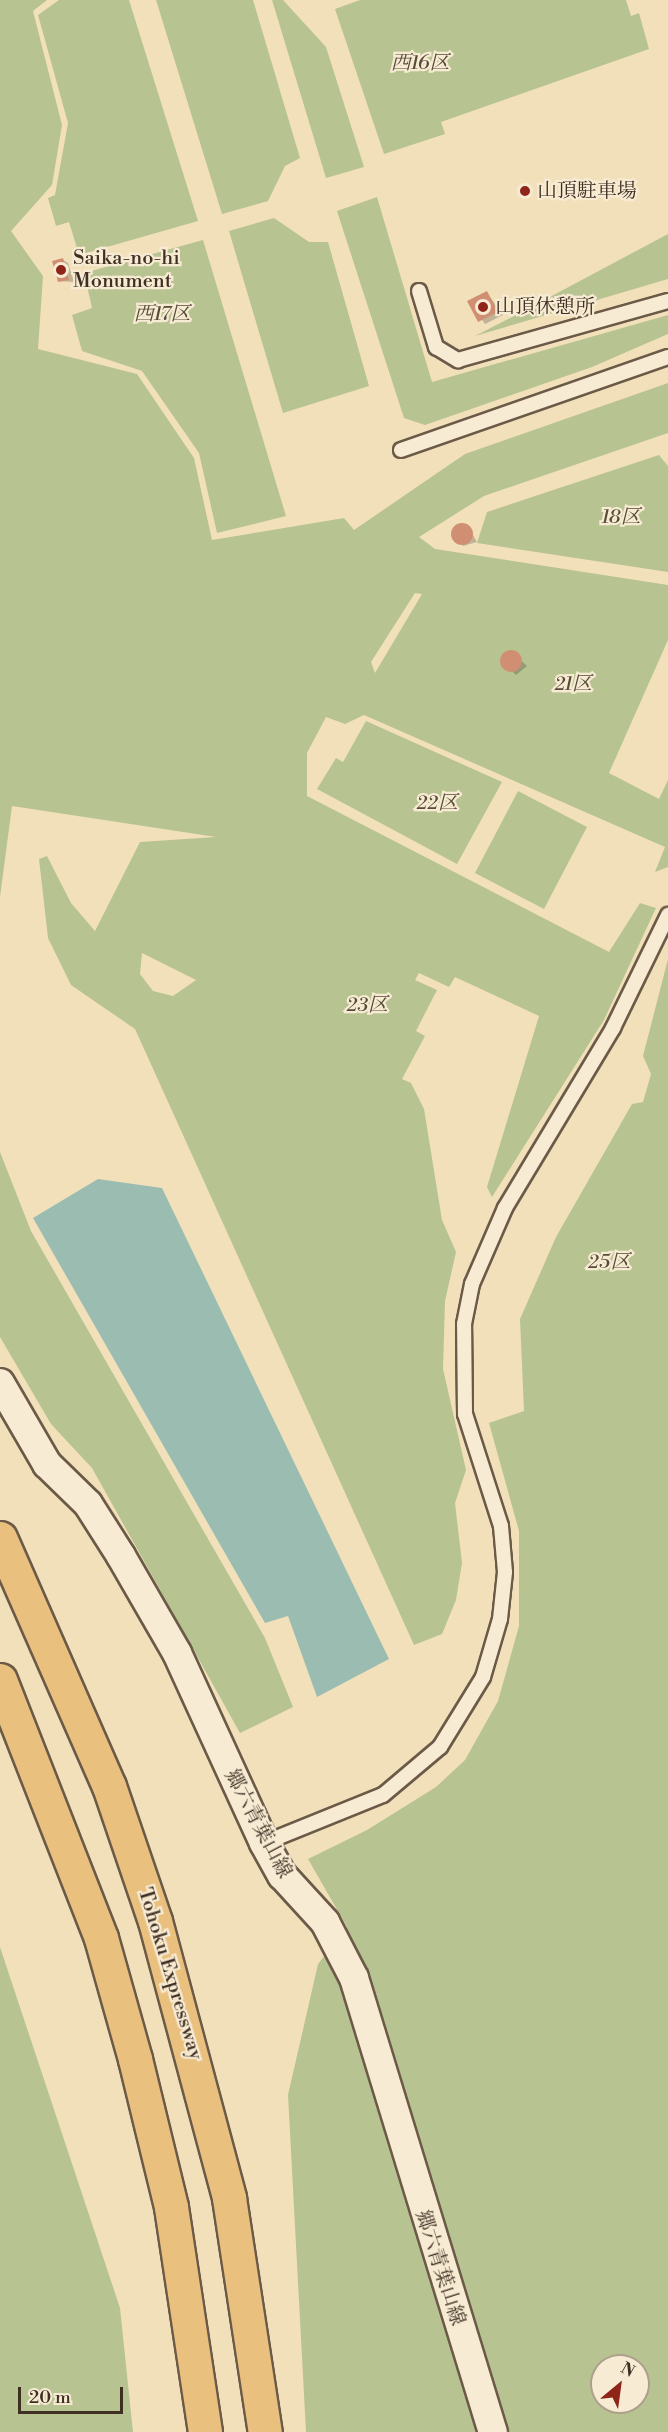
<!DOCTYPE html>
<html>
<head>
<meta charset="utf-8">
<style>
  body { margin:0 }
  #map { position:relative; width:668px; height:2432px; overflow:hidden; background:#f2e0bb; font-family:"Libre Bodoni","Noto Serif JP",serif }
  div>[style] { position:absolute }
  .green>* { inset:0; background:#b8c392 }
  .water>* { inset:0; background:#9bbdb1 }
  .shadow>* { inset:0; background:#0003 }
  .building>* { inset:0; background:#d08f73 }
  .round { border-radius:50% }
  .roads { filter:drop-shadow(2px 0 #6c5a48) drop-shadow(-2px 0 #6c5a48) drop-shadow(0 2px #6c5a48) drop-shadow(0 -2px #6c5a48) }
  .lane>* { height:14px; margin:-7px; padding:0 7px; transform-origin:7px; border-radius:7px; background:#f7ebd3 }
  .street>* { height:28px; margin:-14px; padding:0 14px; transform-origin:14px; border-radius:14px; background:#f7ebd3 }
  .highway>* { height:33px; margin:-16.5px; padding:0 16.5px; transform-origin:16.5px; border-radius:16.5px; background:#e9c07e }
  .dots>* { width:16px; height:16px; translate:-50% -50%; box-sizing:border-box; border:3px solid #f7ebd3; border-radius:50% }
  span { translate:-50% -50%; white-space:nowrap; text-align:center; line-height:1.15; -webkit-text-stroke:4.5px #f7ebd3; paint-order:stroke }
  .park-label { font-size:20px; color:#574c38; font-style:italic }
  .poi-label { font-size:20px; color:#3f2e22 }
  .left { translate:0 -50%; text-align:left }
  .street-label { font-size:20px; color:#3f2e22 }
  .north { position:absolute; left:590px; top:2354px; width:60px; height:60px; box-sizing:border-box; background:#f7ebd3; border:2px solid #ad9f8c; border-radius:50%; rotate:29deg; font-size:16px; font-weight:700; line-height:24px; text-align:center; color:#3f2e22 }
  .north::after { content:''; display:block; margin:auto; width:21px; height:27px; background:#8f2418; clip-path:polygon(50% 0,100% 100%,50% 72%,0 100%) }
  .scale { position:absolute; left:18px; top:2387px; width:105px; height:27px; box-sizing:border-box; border:3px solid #3f2e22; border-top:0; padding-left:8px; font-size:18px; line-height:21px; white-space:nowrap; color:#3f2e22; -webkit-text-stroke:4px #f7ebd3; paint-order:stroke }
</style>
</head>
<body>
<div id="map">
  <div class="green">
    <i style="clip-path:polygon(evenodd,0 0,47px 0,33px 11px,62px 125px,52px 185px,11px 231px,43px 276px,38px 349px,137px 374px,194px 458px,212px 540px,344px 518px,354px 530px,465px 454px,668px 383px,668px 433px,484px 496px,419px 537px,435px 549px,668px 585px,668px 640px,609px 773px,659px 799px,668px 780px,668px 867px,655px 872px,665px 847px,364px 715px,345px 724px,326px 717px,307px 753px,307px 796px,609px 952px,640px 903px,656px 908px,604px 1020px,492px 1197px,487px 1187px,539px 1016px,455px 977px,449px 987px,419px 973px,415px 980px,437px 990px,416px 1031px,425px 1036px,402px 1079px,411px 1083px,424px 1109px,442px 1220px,456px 1252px,445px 1301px,443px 1369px,466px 1470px,455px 1503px,462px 1563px,456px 1600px,442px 1634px,414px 1645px,135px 1029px,71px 985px,48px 938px,39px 859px,47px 856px,71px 903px,95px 931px,140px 842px,216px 837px,12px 806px,0 897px,0 0,415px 593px,422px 594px,375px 673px,371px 662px,415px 593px,0 0,142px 953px,196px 980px,173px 996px,153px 991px,140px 974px,142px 953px)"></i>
    <i style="clip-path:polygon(59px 0,129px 0,198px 221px,79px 255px,69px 222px,56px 226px,48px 198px,55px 195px,68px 123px,38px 15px)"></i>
    <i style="clip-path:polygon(156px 0,253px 0,300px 158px,285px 166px,268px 201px,222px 214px)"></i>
    <i style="clip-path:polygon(272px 0,283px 0,326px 47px,364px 167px,326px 178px)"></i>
    <i style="clip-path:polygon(360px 0,626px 0,631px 16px,639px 13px,649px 49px,441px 122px,445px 134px,384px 154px,335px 9px)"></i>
    <i style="clip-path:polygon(377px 197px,432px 382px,668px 315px,668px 334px,592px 367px,425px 425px,404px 418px,337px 211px)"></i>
    <i style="clip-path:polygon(274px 218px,309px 242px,328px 242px,369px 386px,283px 413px,229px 231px)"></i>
    <i style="clip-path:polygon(668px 234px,668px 279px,475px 336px,516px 315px)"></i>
    <i style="clip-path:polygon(203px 240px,286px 516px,217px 533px,199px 453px,142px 371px,82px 351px,72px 315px,92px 308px,84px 273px)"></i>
    <i style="clip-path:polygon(659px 455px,668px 466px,668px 572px,477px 543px,487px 512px)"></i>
    <i style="clip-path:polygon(366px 721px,502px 782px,457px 864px,317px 789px,336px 758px,343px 762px)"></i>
    <i style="clip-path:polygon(518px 791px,587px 827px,544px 909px,475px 873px)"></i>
    <i style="clip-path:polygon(evenodd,668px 959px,668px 2432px,306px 2432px,288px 2095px,318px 1964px,347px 1927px,308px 1859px,367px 1830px,436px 1787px,465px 1760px,498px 1701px,519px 1626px,519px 1531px,489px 1423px,524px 1411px,520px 1319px,556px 1237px,632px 1104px,643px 1102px,651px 1074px,643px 1056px,668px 959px,602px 2366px,638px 2366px,638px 2402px,602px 2402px,602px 2366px)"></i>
    <i style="clip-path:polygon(0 1152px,31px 1231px,265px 1638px,293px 1707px,240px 1733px,92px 1468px,51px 1424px,0 1337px)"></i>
    <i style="clip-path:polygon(0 1947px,120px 2308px,133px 2432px,0 2432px)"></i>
  </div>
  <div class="water">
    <i style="clip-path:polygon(98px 1179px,162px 1188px,389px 1659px,317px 1697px,288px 1616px,265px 1623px,33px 1218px)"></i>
  </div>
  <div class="shadow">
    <i style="clip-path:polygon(63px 260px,68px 263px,74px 282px,59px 281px)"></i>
    <i style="clip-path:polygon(487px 293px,503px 315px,485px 324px,469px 302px)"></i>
    <i style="clip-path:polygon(467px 525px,477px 542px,463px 546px,454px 528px)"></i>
    <i style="clip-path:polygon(511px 651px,527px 666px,516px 675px,501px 660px)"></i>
  </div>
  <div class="building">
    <i style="clip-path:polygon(63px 258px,69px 280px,58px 282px,52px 261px)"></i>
    <i style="clip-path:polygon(487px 291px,498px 312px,478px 322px,467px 301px)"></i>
    <i class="round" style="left:451px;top:523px;width:22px;height:22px"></i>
    <i class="round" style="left:500px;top:650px;width:22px;height:22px"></i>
  </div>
  <div class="roads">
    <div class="lane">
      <i style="left:419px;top:291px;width:59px;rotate:73.1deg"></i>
      <i style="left:436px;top:347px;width:26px;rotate:31deg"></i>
      <i style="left:458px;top:360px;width:218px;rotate:-15.7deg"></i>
      <i style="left:401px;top:450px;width:283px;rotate:-19.2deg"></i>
      <i style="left:264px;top:1843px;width:128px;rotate:-22deg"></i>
      <i style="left:383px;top:1795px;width:75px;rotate:-40.1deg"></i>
      <i style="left:440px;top:1747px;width:82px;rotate:-58.4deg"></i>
      <i style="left:483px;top:1677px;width:60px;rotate:-73.7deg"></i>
      <i style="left:500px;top:1619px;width:47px;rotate:-83.9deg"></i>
      <i style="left:505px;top:1572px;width:46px;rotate:-95deg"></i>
      <i style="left:501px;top:1526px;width:118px;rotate:-107.8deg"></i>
      <i style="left:465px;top:1414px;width:90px;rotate:-90.6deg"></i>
      <i style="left:464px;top:1324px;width:41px;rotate:-78.7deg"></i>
      <i style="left:472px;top:1284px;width:83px;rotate:-66.5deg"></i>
      <i style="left:505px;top:1208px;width:210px;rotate:-59deg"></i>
      <i style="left:613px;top:1028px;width:126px;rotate:-64deg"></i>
    </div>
    <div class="street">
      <i style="left:0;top:1383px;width:94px;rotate:59.9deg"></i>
      <i style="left:47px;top:1464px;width:57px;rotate:44.3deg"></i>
      <i style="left:88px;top:1504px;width:62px;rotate:57.6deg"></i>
      <i style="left:121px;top:1556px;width:112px;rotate:60deg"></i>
      <i style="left:177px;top:1653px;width:209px;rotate:65.4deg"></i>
      <i style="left:264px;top:1843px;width:37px;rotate:61deg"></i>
      <i style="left:282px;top:1875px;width:64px;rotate:47.5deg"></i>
      <i style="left:325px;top:1922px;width:63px;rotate:62.6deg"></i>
      <i style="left:354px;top:1978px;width:475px;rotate:73deg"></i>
    </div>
    <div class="highway">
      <i style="left:0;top:1538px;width:271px;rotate:66.3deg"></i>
      <i style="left:109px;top:1786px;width:143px;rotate:71.2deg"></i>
      <i style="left:155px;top:1921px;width:287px;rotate:75deg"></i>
      <i style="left:229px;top:2198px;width:237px;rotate:81.3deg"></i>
      <i style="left:0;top:1680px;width:277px;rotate:68.6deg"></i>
      <i style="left:101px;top:1938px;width:126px;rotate:74.3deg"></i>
      <i style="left:135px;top:2059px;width:152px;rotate:76.3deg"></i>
      <i style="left:171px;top:2207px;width:228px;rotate:81.4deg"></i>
    </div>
  </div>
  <div class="dots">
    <i style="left:525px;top:191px;background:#8f2418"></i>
    <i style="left:61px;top:270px;background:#8f2418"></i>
    <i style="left:483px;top:307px;background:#8f2418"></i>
  </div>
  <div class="park-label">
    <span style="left:420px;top:63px">西16区</span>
    <span style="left:162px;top:314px">西17区</span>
    <span style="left:621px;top:517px">18区</span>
    <span style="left:573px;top:684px">21区</span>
    <span style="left:437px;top:803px">22区</span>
    <span style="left:367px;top:1005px">23区</span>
    <span style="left:609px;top:1262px">25区</span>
  </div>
  <div class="poi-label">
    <span class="left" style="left:537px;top:191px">山頂駐車場</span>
    <span class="left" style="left:73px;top:270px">Saika-no-hi<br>Monument</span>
    <span class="left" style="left:495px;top:307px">山頂休憩所</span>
  </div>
  <div class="street-label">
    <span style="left:258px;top:1824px;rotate:62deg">郷六青葉山線</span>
    <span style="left:170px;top:1974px;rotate:73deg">Tohoku Expressway</span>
    <span style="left:440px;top:2268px;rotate:72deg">郷六青葉山線</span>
  </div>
  <div class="north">N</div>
  <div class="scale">20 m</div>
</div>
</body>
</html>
